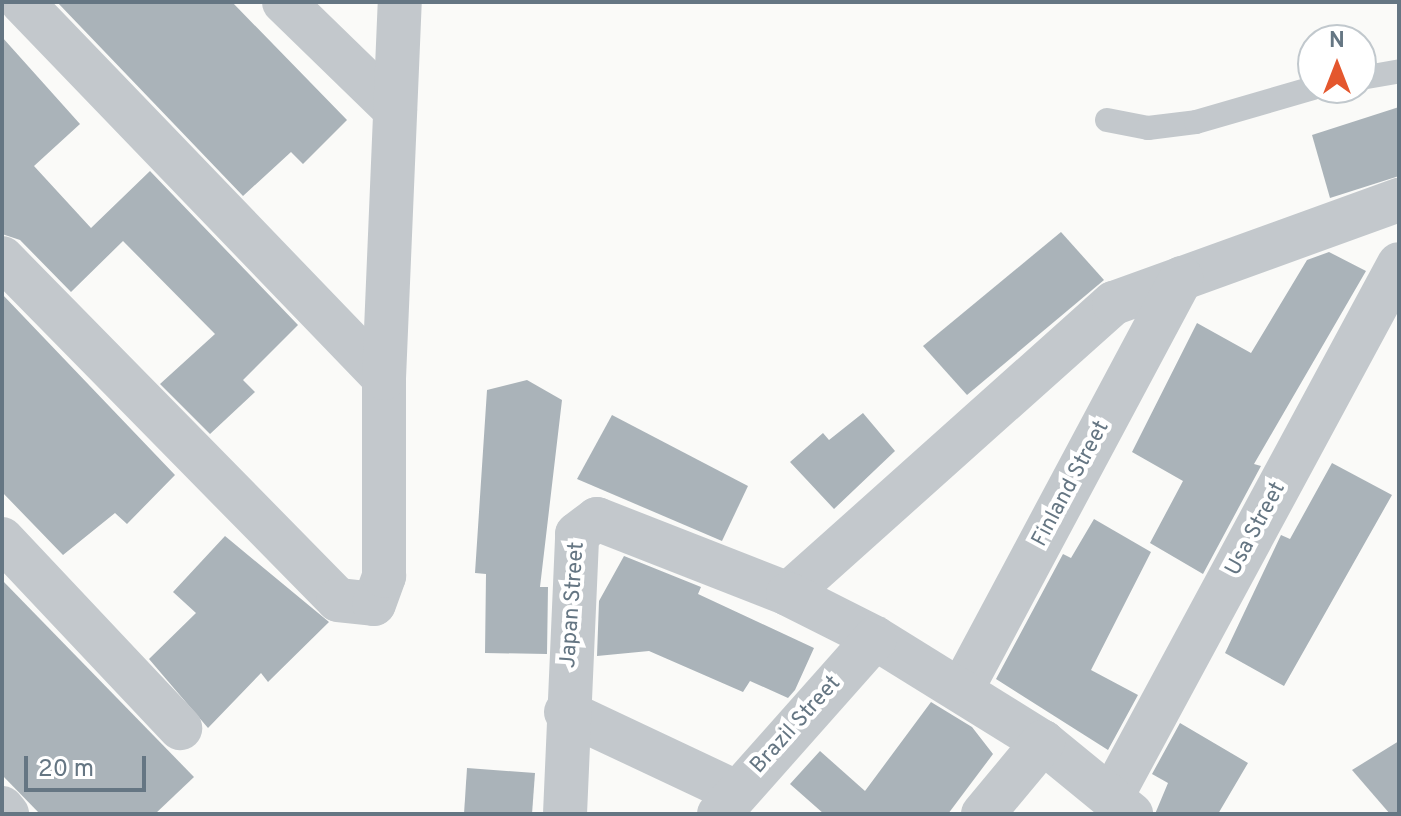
<!DOCTYPE html>
<html>
<head>
<meta charset="utf-8">
<style>
  body { margin:0 }
  #map { position:relative; width:1401px; height:816px; overflow:hidden; background:#fafaf8; font-family:Overpass,sans-serif }
  div>[style] { position:absolute }
  .building>* { inset:0; background:#aab3b9 }
  .service>* { height:24px; margin:-12px; padding:0 12px; transform-origin:12px; border-radius:12px; background:#c3c8cc }
  .minor>* { height:44px; margin:-22px; padding:0 22px; transform-origin:22px; border-radius:22px; background:#c3c8cc }
  span { translate:-50% -50%; white-space:nowrap; text-align:center; line-height:1.15; -webkit-text-stroke:8px #fff; paint-order:stroke }
  .street-label { font-size:22px; color:#657683 }
  .frame { position:absolute; inset:0; border:4px solid #657683; pointer-events:none }
  .north { position:absolute; left:1297px; top:24px; width:80px; height:80px; box-sizing:border-box; background:#fff; border:2px solid #c1c8cd; border-radius:50%; rotate:0deg; font-size:22px; font-weight:700; line-height:32px; text-align:center; color:#657683 }
  .north::after { content:''; display:block; margin:auto; width:28px; height:36px; background:#e4572e; clip-path:polygon(50% 0,100% 100%,50% 72%,0 100%) }
  .scale { position:absolute; left:24px; top:756px; width:122px; height:36px; box-sizing:border-box; border:4px solid #657683; border-top:0; padding-left:10px; font-size:24px; line-height:28px; white-space:nowrap; color:#657683; -webkit-text-stroke:6px #fff; paint-order:stroke }
</style>
</head>
<body>
<div id="map">
  <div class="building">
    <i style="clip-path:polygon(57px 2px,232px 2px,347px 120px,303px 164px,291px 152px,243px 196px)"></i>
    <i style="clip-path:polygon(2px 37px,80px 124px,34px 166px,91px 228px,150px 171px,298px 325px,243px 380px,255px 392px,210px 434px,160px 384px,215px 334px,123px 241px,71px 292px,20px 240px,2px 234px)"></i>
    <i style="clip-path:polygon(1399px 107px,1399px 176px,1330px 198px,1312px 135px)"></i>
    <i style="clip-path:polygon(1061px 232px,1104px 280px,967px 395px,923px 346px)"></i>
    <i style="clip-path:polygon(1329px 252px,1366px 271px,1254px 464px,1261px 466px,1203px 574px,1150px 543px,1183px 481px,1132px 452px,1197px 323px,1251px 353px,1307px 260px)"></i>
    <i style="clip-path:polygon(2px 294px,175px 475px,127px 524px,115px 513px,63px 555px,2px 492px)"></i>
    <i style="clip-path:polygon(527px 380px,562px 400px,540px 587px,548px 587px,547px 654px,485px 653px,486px 574px,475px 573px,487px 390px)"></i>
    <i style="clip-path:polygon(863px 413px,895px 451px,834px 509px,790px 462px,823px 433px,829px 440px)"></i>
    <i style="clip-path:polygon(612px 415px,748px 486px,722px 541px,577px 479px)"></i>
    <i style="clip-path:polygon(1332px 463px,1392px 495px,1284px 686px,1225px 653px,1281px 535px,1290px 539px)"></i>
    <i style="clip-path:polygon(1094px 519px,1151px 552px,1091px 670px,1138px 695px,1108px 750px,996px 679px,1063px 554px,1071px 558px)"></i>
    <i style="clip-path:polygon(225px 536px,329px 622px,268px 682px,261px 673px,208px 728px,149px 659px,196px 613px,173px 592px)"></i>
    <i style="clip-path:polygon(624px 556px,701px 587px,698px 594px,814px 648px,795px 690px,788px 698px,750px 681px,743px 692px,649px 651px,597px 656px,599px 601px)"></i>
    <i style="clip-path:polygon(2px 580px,194px 777px,155px 814px,40px 814px,2px 775px)"></i>
    <i style="clip-path:polygon(931px 702px,972px 727px,993px 754px,948px 814px,824px 814px,790px 784px,820px 751px,865px 791px)"></i>
    <i style="clip-path:polygon(1180px 723px,1248px 763px,1218px 814px,1155px 814px,1168px 783px,1152px 774px)"></i>
    <i style="clip-path:polygon(1399px 741px,1399px 814px,1390px 814px,1352px 770px)"></i>
    <i style="clip-path:polygon(467px 768px,535px 773px,532px 814px,464px 814px)"></i>
  </div>
  <div class="service">
    <i style="left:1361px;top:78px;width:39px;rotate:-10deg"></i>
    <i style="left:1107px;top:120px;width:42px;rotate:11deg"></i>
    <i style="left:1148px;top:128px;width:48px;rotate:-7.1deg"></i>
    <i style="left:1196px;top:122px;width:122px;rotate:-16.2deg"></i>
  </div>
  <div class="minor">
    <i style="left:22px;top:2px;width:522px;rotate:46.09deg"></i>
    <i style="left:284px;top:2px;width:155px;rotate:44.2deg"></i>
    <i style="left:2px;top:258px;width:479px;rotate:45.5deg"></i>
    <i style="left:338px;top:600px;width:36px;rotate:6deg"></i>
    <i style="left:374px;top:604px;width:30px;rotate:-70deg"></i>
    <i style="left:384px;top:576px;width:198px;rotate:-90deg"></i>
    <i style="left:384px;top:378px;width:376px;rotate:-87.6deg"></i>
    <i style="left:2px;top:539px;width:260px;rotate:46.7deg"></i>
    <i style="left:788px;top:594px;width:437px;rotate:-41.8deg"></i>
    <i style="left:1114px;top:303px;width:303px;rotate:-19.9deg"></i>
    <i style="left:962px;top:689px;width:466px;rotate:-61.9deg"></i>
    <i style="left:566px;top:712px;width:188px;rotate:25.2deg"></i>
    <i style="left:1113px;top:794px;width:602px;rotate:-61.65deg"></i>
    <i style="left:2px;top:808px;width:8px;rotate:50deg"></i>
    <i style="left:565px;top:814px;width:280px;rotate:-87.5deg"></i>
    <i style="left:577px;top:534px;width:25px;rotate:-37deg"></i>
    <i style="left:597px;top:519px;width:205px;rotate:21.4deg"></i>
    <i style="left:788px;top:594px;width:97px;rotate:26.8deg"></i>
    <i style="left:875px;top:638px;width:198px;rotate:31.8deg"></i>
    <i style="left:1043px;top:742px;width:114px;rotate:39.3deg"></i>
    <i style="left:719px;top:814px;width:235px;rotate:-48.4deg"></i>
    <i style="left:983px;top:814px;width:94px;rotate:-50.2deg"></i>
  </div>
  <div class="street-label">
    <span style="left:1071px;top:484px;rotate:-62deg">Finland Street</span>
    <span style="left:1256px;top:529px;rotate:-62deg">Usa Street</span>
    <span style="left:573px;top:605px;rotate:-86deg">Japan Street</span>
    <span style="left:796px;top:725px;rotate:-48deg">Brazil Street</span>
  </div>
  <div class="frame"></div>
  <div class="north">N</div>
  <div class="scale">20 m</div>
</div>
</body>
</html>
